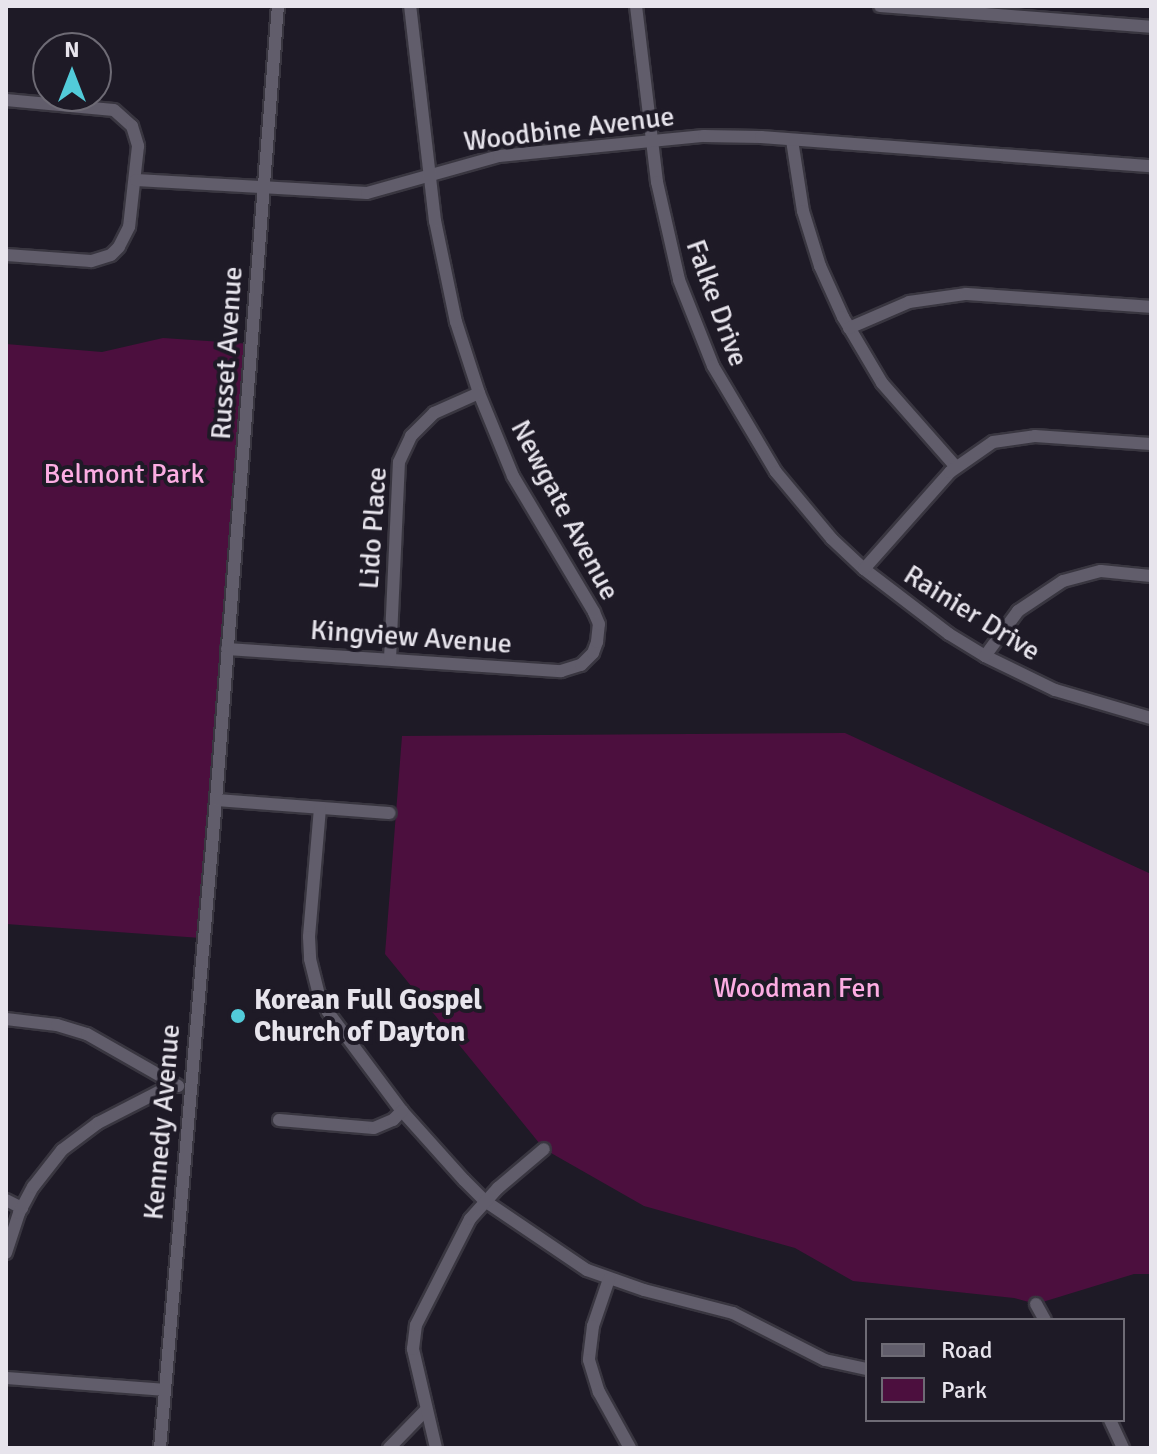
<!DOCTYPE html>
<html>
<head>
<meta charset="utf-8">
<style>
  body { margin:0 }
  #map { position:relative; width:1157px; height:1454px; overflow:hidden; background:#1e1a26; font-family:Signika,sans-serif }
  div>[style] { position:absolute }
  .green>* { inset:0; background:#4c0f3e }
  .roads { filter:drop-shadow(2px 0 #393640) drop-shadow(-2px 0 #393640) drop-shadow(0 2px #393640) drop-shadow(0 -2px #393640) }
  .minor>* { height:12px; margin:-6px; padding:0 6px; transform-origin:6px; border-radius:6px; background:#615d6b }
  .dots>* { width:22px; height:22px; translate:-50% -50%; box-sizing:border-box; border:4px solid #1e1a26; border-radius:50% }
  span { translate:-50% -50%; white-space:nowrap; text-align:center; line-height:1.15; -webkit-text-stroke:8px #1e1a26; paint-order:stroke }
  .street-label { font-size:28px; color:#e7e4ec }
  .park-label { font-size:28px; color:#fcade3 }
  .poi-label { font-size:28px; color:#e7e4ec; font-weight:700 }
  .left { translate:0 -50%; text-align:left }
  .frame { position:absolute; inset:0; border:8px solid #e7e4ec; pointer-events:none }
  .legend { position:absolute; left:865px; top:1318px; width:260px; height:104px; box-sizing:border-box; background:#1e1a26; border:2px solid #6e6b75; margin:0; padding:10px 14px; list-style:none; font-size:24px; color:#e7e4ec }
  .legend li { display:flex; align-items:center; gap:16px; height:40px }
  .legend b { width:40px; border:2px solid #6e6b75 }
  .north { position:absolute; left:32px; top:32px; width:80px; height:80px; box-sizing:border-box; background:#1e1a26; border:2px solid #6e6b75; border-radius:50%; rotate:0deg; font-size:22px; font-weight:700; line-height:32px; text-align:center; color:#e7e4ec }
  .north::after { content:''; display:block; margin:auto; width:28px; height:36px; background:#52cbd9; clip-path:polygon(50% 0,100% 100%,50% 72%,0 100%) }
</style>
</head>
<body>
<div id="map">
  <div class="green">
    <i style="clip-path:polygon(163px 338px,252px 344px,201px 938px,6px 924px,6px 344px,102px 352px)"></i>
    <i style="clip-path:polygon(845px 733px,1151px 874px,1151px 1274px,1134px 1274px,1036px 1304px,1014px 1298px,853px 1281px,795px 1248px,644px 1206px,544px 1149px,385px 954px,402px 736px)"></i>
  </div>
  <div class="roads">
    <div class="minor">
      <i style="left:636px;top:6px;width:177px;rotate:83.2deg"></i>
      <i style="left:657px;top:182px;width:100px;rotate:77.3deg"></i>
      <i style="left:679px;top:280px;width:92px;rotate:68.4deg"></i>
      <i style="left:713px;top:366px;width:123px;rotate:59.3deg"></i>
      <i style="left:776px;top:472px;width:87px;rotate:50.1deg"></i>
      <i style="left:832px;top:539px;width:44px;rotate:43.2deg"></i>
      <i style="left:864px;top:569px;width:107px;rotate:37.4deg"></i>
      <i style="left:949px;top:634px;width:42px;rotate:31.4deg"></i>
      <i style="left:985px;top:656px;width:78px;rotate:25.9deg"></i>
      <i style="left:1055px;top:690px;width:100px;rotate:16.3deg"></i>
      <i style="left:880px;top:6px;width:272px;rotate:4.4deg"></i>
      <i style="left:6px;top:100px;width:108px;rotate:5.3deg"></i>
      <i style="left:114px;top:110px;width:24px;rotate:42deg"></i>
      <i style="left:132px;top:126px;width:21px;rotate:73deg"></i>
      <i style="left:138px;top:146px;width:81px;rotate:96.3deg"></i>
      <i style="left:129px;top:227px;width:22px;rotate:117deg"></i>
      <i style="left:119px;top:247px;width:11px;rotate:135deg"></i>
      <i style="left:111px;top:255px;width:21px;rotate:163deg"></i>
      <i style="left:91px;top:261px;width:85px;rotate:-176deg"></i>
      <i style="left:792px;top:140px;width:72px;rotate:81.2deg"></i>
      <i style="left:803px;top:211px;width:58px;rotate:72.8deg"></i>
      <i style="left:820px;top:266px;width:56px;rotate:65.7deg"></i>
      <i style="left:843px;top:317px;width:77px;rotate:59.4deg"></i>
      <i style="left:882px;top:383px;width:112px;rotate:48.6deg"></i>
      <i style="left:136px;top:180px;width:231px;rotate:3.2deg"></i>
      <i style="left:367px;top:193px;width:137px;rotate:-15.7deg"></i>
      <i style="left:499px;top:156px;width:206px;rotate:-5.6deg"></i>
      <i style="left:704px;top:136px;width:57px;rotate:1deg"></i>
      <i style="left:761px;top:137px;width:391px;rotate:4.3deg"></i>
      <i style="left:849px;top:328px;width:65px;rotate:-23.4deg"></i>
      <i style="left:909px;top:302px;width:58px;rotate:-8deg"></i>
      <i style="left:966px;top:294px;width:185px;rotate:4deg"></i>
      <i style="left:864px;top:569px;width:130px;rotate:-48.4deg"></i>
      <i style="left:950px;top:472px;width:52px;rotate:-34.9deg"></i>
      <i style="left:993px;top:442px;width:42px;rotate:-8.1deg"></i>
      <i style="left:1035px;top:436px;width:116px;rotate:3.9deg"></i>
      <i style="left:227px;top:649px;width:335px;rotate:3.8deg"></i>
      <i style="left:561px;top:671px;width:21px;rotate:-17deg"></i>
      <i style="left:581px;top:665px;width:17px;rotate:-45deg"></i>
      <i style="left:593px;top:653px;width:12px;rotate:-70deg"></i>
      <i style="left:597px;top:642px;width:18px;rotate:-84deg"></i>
      <i style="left:599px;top:624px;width:13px;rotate:-113deg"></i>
      <i style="left:594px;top:612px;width:158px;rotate:-120.8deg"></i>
      <i style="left:513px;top:476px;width:90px;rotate:-112.3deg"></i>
      <i style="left:479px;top:393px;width:75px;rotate:-107.9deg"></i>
      <i style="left:456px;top:322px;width:103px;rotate:-101.7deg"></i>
      <i style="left:435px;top:221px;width:216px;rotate:-96.6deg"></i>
      <i style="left:985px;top:656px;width:56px;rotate:-53.7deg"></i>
      <i style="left:1018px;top:611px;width:54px;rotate:-33.7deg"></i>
      <i style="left:1063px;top:581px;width:39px;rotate:-15deg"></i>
      <i style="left:1101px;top:571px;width:50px;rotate:5.7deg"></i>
      <i style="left:390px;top:659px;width:197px;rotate:-87.4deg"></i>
      <i style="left:399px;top:462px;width:29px;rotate:-65deg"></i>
      <i style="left:411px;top:436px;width:33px;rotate:-45deg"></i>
      <i style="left:434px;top:413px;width:49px;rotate:-24deg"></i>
      <i style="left:216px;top:800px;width:174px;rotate:4.3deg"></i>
      <i style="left:320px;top:808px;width:129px;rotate:94.9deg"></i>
      <i style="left:309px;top:937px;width:22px;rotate:87deg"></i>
      <i style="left:310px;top:959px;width:36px;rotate:76deg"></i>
      <i style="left:319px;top:994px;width:20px;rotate:63deg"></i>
      <i style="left:328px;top:1012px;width:124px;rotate:53.2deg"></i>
      <i style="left:402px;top:1111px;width:93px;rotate:48.1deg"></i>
      <i style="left:464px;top:1180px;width:30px;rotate:45deg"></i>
      <i style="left:485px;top:1201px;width:123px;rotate:34.1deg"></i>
      <i style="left:587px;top:1270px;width:60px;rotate:19.3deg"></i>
      <i style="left:644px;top:1290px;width:92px;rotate:14.5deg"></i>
      <i style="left:733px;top:1313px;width:103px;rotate:27.1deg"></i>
      <i style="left:825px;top:1360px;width:43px;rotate:12.1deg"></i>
      <i style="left:6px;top:1019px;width:51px;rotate:6.7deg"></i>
      <i style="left:57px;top:1025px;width:31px;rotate:17deg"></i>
      <i style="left:87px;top:1034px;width:105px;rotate:29.7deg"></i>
      <i style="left:279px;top:1120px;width:95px;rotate:4.8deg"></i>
      <i style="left:374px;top:1128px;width:21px;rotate:-23deg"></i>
      <i style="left:393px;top:1120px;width:13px;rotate:-45deg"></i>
      <i style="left:6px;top:1200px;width:18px;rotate:27deg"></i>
      <i style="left:6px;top:1253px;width:42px;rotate:-72deg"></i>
      <i style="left:19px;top:1213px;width:30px;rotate:-62deg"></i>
      <i style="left:33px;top:1187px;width:47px;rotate:-51.9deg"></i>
      <i style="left:62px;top:1150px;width:45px;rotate:-36.9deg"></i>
      <i style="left:98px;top:1123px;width:83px;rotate:-27.2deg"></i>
      <i style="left:609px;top:1279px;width:50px;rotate:108.8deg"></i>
      <i style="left:593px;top:1326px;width:34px;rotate:97deg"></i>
      <i style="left:589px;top:1360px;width:34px;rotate:73deg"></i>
      <i style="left:599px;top:1392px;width:64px;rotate:61deg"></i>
      <i style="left:1036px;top:1304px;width:18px;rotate:61deg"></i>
      <i style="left:6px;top:1378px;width:158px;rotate:4.3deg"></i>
      <i style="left:1110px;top:1420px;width:31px;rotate:65deg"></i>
      <i style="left:160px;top:1448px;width:650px;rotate:-85.06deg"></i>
      <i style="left:216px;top:800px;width:796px;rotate:-85.54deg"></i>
      <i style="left:389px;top:1448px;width:53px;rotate:-45.8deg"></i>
      <i style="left:436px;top:1448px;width:102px;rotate:-103.1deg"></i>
      <i style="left:413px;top:1349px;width:24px;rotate:-83deg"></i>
      <i style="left:416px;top:1325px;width:119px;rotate:-63deg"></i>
      <i style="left:470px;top:1219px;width:42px;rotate:-47.9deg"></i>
      <i style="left:498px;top:1188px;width:60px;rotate:-40.3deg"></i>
    </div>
  </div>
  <div class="dots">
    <i style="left:238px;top:1016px;background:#52cbd9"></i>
  </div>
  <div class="street-label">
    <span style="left:569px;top:129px;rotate:-7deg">Woodbine Avenue</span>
    <span style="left:717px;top:303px;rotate:70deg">Falke Drive</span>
    <span style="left:227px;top:353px;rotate:-86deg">Russet Avenue</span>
    <span style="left:565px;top:510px;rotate:62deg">Newgate Avenue</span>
    <span style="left:373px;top:528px;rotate:-86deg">Lido Place</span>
    <span style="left:972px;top:613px;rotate:32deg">Rainier Drive</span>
    <span style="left:411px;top:637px;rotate:4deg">Kingview Avenue</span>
    <span style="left:162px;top:1122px;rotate:-85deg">Kennedy Avenue</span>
  </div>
  <div class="park-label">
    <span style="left:124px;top:474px">Belmont Park</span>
    <span style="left:797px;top:988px">Woodman Fen</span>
  </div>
  <div class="poi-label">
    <span class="left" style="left:254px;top:1016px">Korean Full Gospel<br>Church of Dayton</span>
  </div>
  <div class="frame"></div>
  <ul class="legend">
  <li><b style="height:10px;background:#615d6b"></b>Road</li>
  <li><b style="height:22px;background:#4c0f3e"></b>Park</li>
  </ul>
  <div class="north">N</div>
</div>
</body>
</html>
